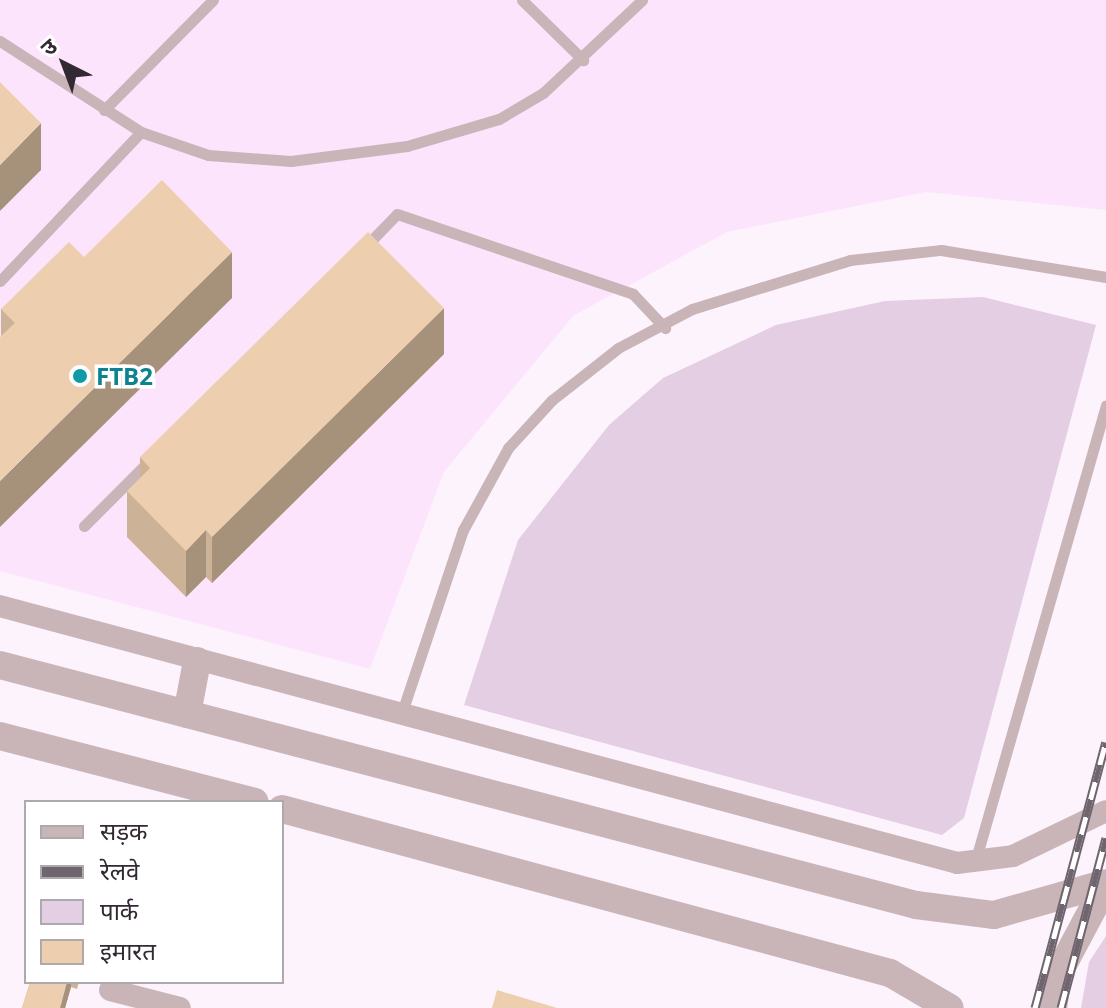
<!DOCTYPE html>
<html>
<head>
<meta charset="utf-8">
<style>
  body { margin:0 }
  #map { position:relative; width:1106px; height:1008px; overflow:hidden; background:#fdf3fd; font-family:"Open Sans","Noto Sans Devanagari",sans-serif }
  div>[style] { position:absolute }
  .built>* { inset:0; background:#fde4fd }
  .green>* { inset:0; background:#e3cee3 }
  .service>* { height:11px; margin:-5.5px; padding:0 5.5px; transform-origin:5.5px; border-radius:5.5px; background:#c9b5b8 }
  .minor>* { height:22px; margin:-11px; padding:0 11px; transform-origin:11px; border-radius:11px; background:#c9b5b8 }
  .tertiary>* { height:28px; margin:-14px; padding:0 14px; transform-origin:14px; border-radius:14px; background:#c9b5b8 }
  .rail>* { height:9px; margin-top:-4.5px; transform-origin:0; background:repeating-linear-gradient(90deg,#fff 0 18px,#6f656f 0 36px); box-sizing:border-box; border-block:2px solid #6f656f }
  .wall>* { inset:0; background:#ccb297 }
  .shaded-wall>* { inset:0; background:#a6917b }
  .building>* { inset:0; background:#edcfb0 }
  .dots>* { width:22px; height:22px; translate:-50% -50%; box-sizing:border-box; border:4px solid #fff; border-radius:50% }
  span { translate:-50% -50%; white-space:nowrap; text-align:center; line-height:1.15; -webkit-text-stroke:7px #fff; paint-order:stroke }
  .culture-label { font-size:24px; color:#0d838f; font-weight:700 }
  .left { translate:0 -50%; text-align:left }
  .legend { position:absolute; left:24px; top:800px; width:260px; height:184px; box-sizing:border-box; background:#fff; border:2px solid #ada9ad; margin:0; padding:10px 14px; list-style:none; font-size:24px; color:#322932 }
  .legend li { display:flex; align-items:center; gap:16px; height:40px }
  .legend b { width:40px; border:2px solid #ada9ad }
  .north { position:absolute; left:24px; top:24px; width:80px; height:80px; -webkit-text-stroke:6px #fff; paint-order:stroke; rotate:318deg; font-size:22px; font-weight:700; line-height:32px; text-align:center; color:#322932 }
  .north::after { content:''; display:block; margin:auto; width:28px; height:36px; background:#322932; clip-path:polygon(50% 0,100% 100%,50% 72%,0 100%) }
</style>
</head>
<body>
<div id="map">
  <div class="built">
    <i style="clip-path:polygon(0 0,1106px 0,1106px 210px,926px 192px,727px 232px,573px 316px,444px 472px,370px 669px,0 571px)"></i>
  </div>
  <div class="green">
    <i style="clip-path:polygon(983px 297px,1096px 325px,964px 818px,942px 835px,464px 705px,518px 540px,609px 425px,663px 378px,776px 325px,885px 301px)"></i>
    <i style="clip-path:polygon(1106px 936px,1106px 1008px,1081px 1008px,1089px 962px)"></i>
  </div>
  <div class="service">
    <i style="left:522px;top:0;width:86px;rotate:44.5deg"></i>
    <i style="left:0;top:41px;width:168px;rotate:32.8deg"></i>
    <i style="left:141px;top:132px;width:71px;rotate:18.9deg"></i>
    <i style="left:208px;top:155px;width:83px;rotate:4.1deg"></i>
    <i style="left:291px;top:161px;width:117px;rotate:-7.4deg"></i>
    <i style="left:407px;top:146px;width:96px;rotate:-16.4deg"></i>
    <i style="left:499px;top:119px;width:51px;rotate:-30.6deg"></i>
    <i style="left:543px;top:93px;width:136px;rotate:-43.2deg"></i>
    <i style="left:104px;top:110px;width:155px;rotate:-45.3deg"></i>
    <i style="left:364px;top:248px;width:47px;rotate:-45.9deg"></i>
    <i style="left:397px;top:214px;width:249px;rotate:18.7deg"></i>
    <i style="left:633px;top:294px;width:47px;rotate:46.7deg"></i>
    <i style="left:0;top:281px;width:205px;rotate:-46.6deg"></i>
    <i style="left:84px;top:526px;width:93px;rotate:-45deg"></i>
    <i style="left:402px;top:712px;width:192px;rotate:-71.5deg"></i>
    <i style="left:463px;top:530px;width:94px;rotate:-61.2deg"></i>
    <i style="left:508px;top:448px;width:65px;rotate:-47.5deg"></i>
    <i style="left:552px;top:400px;width:84px;rotate:-38.2deg"></i>
    <i style="left:618px;top:348px;width:84px;rotate:-27.8deg"></i>
    <i style="left:692px;top:309px;width:165px;rotate:-17.2deg"></i>
    <i style="left:850px;top:260px;width:92px;rotate:-6.3deg"></i>
    <i style="left:941px;top:250px;width:167px;rotate:9.3deg"></i>
    <i style="left:975px;top:862px;width:475px;rotate:-74deg"></i>
  </div>
  <div class="minor">
    <i style="left:0;top:606px;width:991px;rotate:15.03deg"></i>
    <i style="left:957px;top:863px;width:56px;rotate:-7.1deg"></i>
    <i style="left:1013px;top:856px;width:103px;rotate:-25.8deg"></i>
    <i style="left:110px;top:990px;width:72px;rotate:14.4deg"></i>
  </div>
  <div class="tertiary">
    <i style="left:0;top:665px;width:947px;rotate:14.68deg"></i>
    <i style="left:916px;top:905px;width:79px;rotate:7.3deg"></i>
    <i style="left:994px;top:915px;width:116px;rotate:-15.9deg"></i>
    <i style="left:187px;top:714px;width:54px;rotate:-79.3deg"></i>
    <i style="left:0;top:736px;width:263px;rotate:14.5deg"></i>
    <i style="left:282px;top:809px;width:630px;rotate:15.1deg"></i>
    <i style="left:890px;top:973px;width:69px;rotate:30.3deg"></i>
    <i style="left:1053px;top:1008px;width:34px;rotate:-82deg"></i>
    <i style="left:1058px;top:974px;width:102px;rotate:-61.9deg"></i>
  </div>
  <div class="rail">
    <i style="left:1035px;top:1008px;width:275px;rotate:-75.1deg"></i>
    <i style="left:1061px;top:1008px;width:176px;rotate:-75.2deg"></i>
  </div>
  <div class="wall">
    <i style="clip-path:polygon(84px 257px,232px 298px,1px 336px,1px 309px)"></i>
    <i style="clip-path:polygon(444px 354px,212px 583px,206px 577px,186px 597px,127px 537px,127px 491px,140px 478px,140px 457px)"></i>
    <i style="clip-path:polygon(30px 982px,79px 982px,77px 989px,71px 987px,65px 1008px,22px 1008px)"></i>
  </div>
  <div class="shaded-wall">
    <i style="clip-path:polygon(41px 123px,41px 170px,0 211px,0 165px)"></i>
    <i style="clip-path:polygon(232px 252px,232px 298px,0 527px,0 481px)"></i>
    <i style="clip-path:polygon(444px 308px,444px 354px,212px 583px,212px 537px)"></i>
    <i style="clip-path:polygon(206px 530px,206px 577px,186px 597px,186px 551px)"></i>
    <i style="clip-path:polygon(67px 982px,71px 982px,71px 987px,65px 1008px,60px 1008px)"></i>
  </div>
  <div class="building">
    <i style="clip-path:polygon(0 82px,41px 123px,0 165px)"></i>
    <i style="clip-path:polygon(162px 180px,232px 252px,0 481px,0 337px,15px 323px,1px 309px,69px 242px,84px 257px)"></i>
    <i style="clip-path:polygon(368px 232px,444px 308px,212px 537px,206px 530px,186px 551px,127px 491px,150px 468px,140px 457px)"></i>
    <i style="clip-path:polygon(30px 982px,67px 982px,60px 1008px,22px 1008px)"></i>
    <i style="clip-path:polygon(497px 990px,557px 1008px,492px 1008px)"></i>
  </div>
  <div class="dots">
    <i style="left:80px;top:376px;background:#0f9aa8"></i>
  </div>
  <div class="culture-label">
    <span class="left" style="left:96px;top:376px">FTB2</span>
  </div>
  <ul class="legend">
  <li><b style="height:10px;background:#c9b5b8"></b>सड़क</li>
  <li><b style="height:10px;background:#6f656f"></b>रेलवे</li>
  <li><b style="height:22px;background:#e3cee3"></b>पार्क</li>
  <li><b style="height:22px;background:#edcfb0"></b>इमारत</li>
  </ul>
  <div class="north">उ</div>
</div>
</body>
</html>
